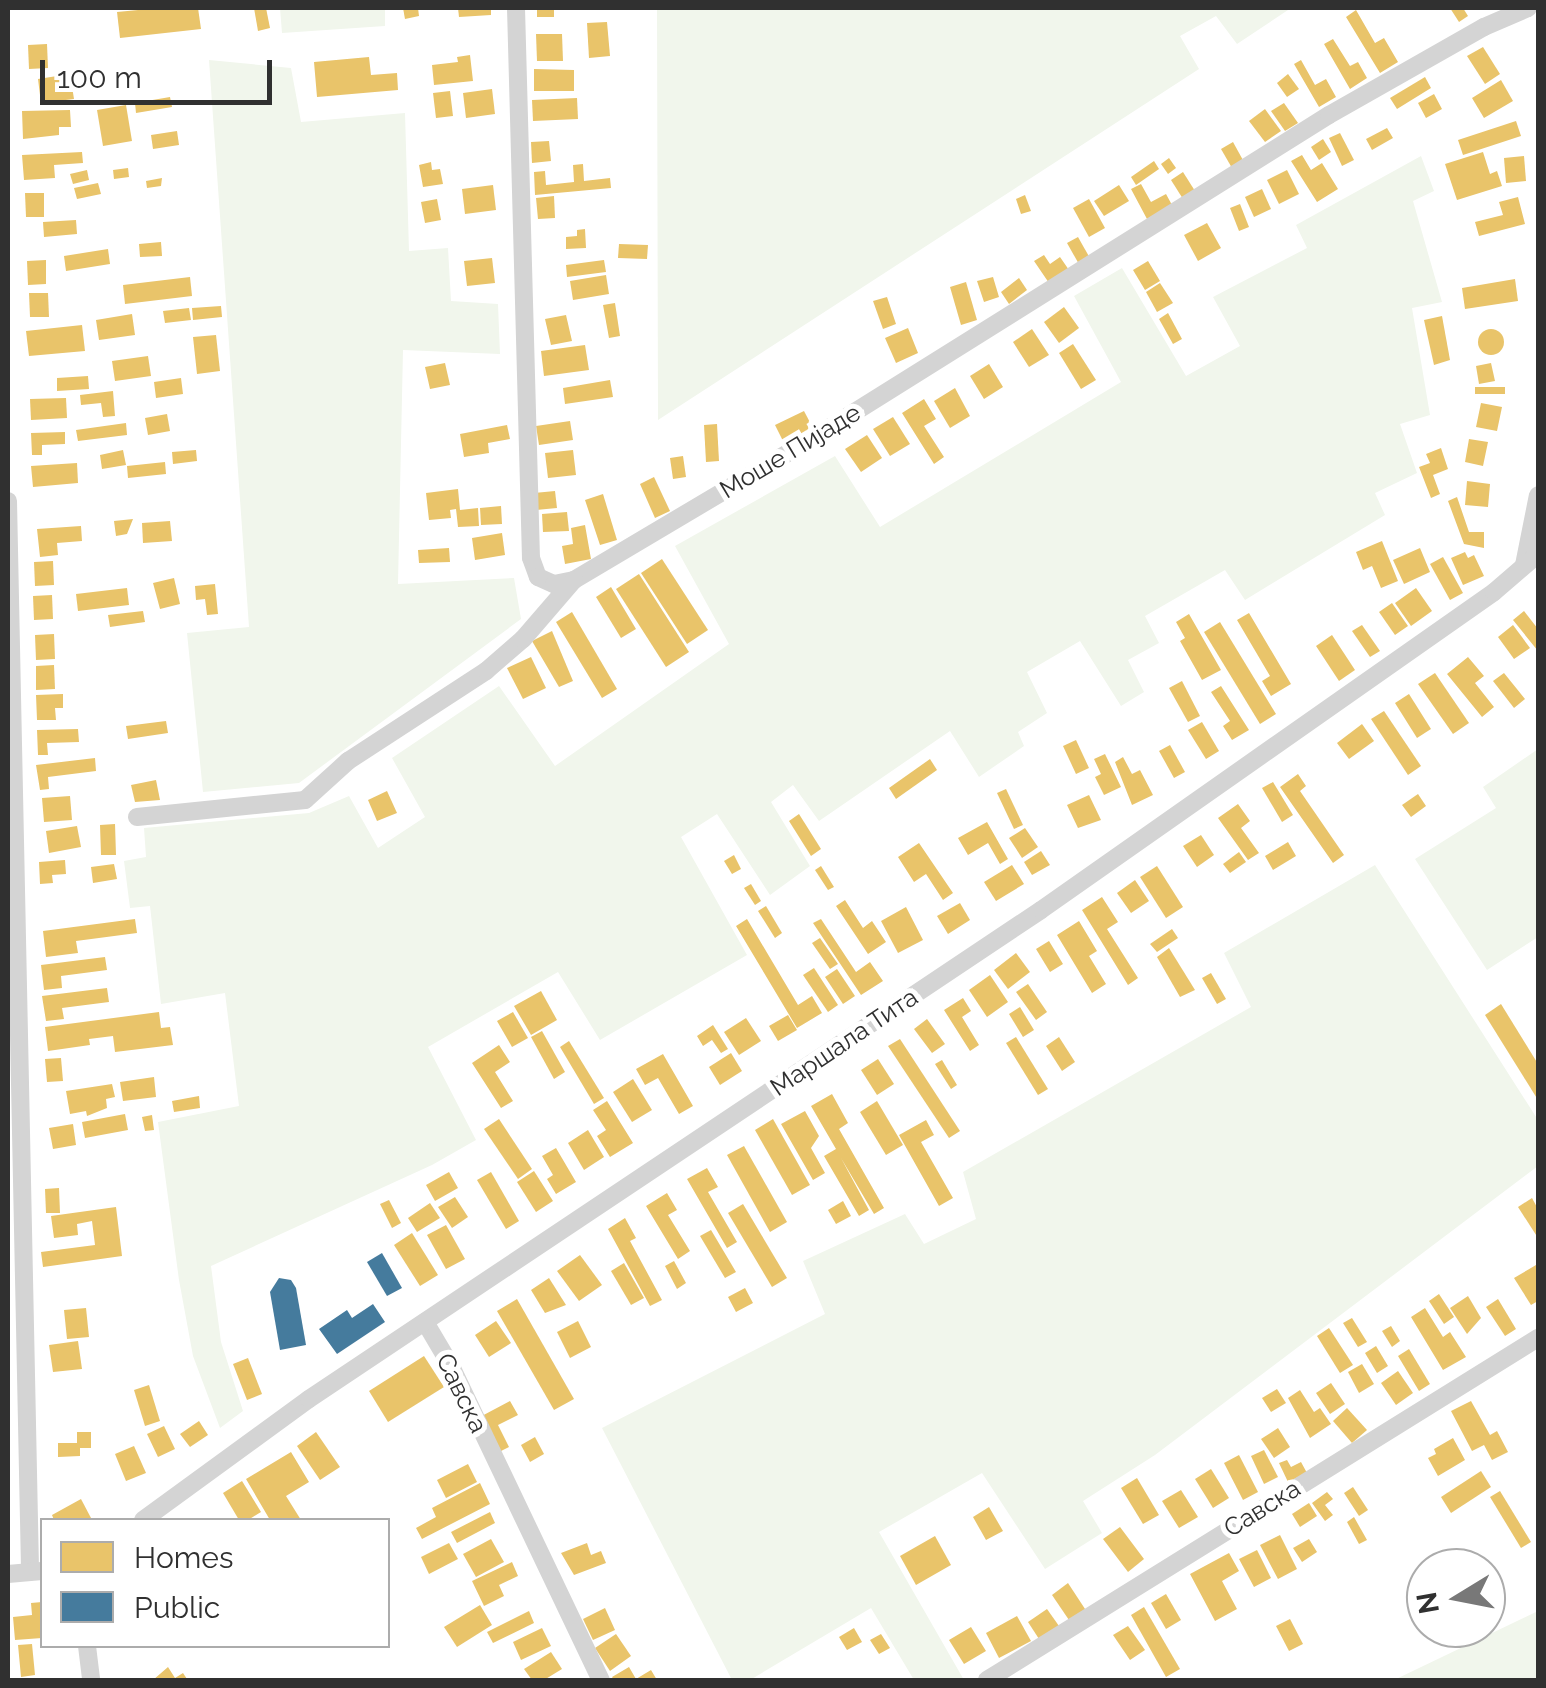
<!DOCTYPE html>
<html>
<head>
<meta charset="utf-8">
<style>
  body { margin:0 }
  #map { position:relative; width:1546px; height:1688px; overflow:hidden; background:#fff; font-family:Raleway,sans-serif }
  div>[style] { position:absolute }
  .green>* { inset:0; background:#f1f6ec }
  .homes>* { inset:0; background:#e9c46a }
  .round { border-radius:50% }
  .public>* { inset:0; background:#457b9d }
  .minor>* { height:18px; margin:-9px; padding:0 9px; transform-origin:9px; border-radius:9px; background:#d4d4d4 }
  span { translate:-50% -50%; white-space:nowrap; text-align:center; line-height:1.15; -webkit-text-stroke:10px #fff; paint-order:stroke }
  .street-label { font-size:25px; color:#303030 }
  .frame { position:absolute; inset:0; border:10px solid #303030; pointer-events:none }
  .legend { position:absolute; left:40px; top:1518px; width:350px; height:130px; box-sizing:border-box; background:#fff; border:2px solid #acacac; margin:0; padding:12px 18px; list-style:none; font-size:30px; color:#303030 }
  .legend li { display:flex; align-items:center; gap:20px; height:50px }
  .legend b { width:50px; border:2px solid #acacac }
  .north { position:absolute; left:1406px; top:1548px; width:100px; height:100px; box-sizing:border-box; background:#fff; border:2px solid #acacac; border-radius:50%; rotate:260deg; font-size:28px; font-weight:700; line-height:40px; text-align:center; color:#303030 }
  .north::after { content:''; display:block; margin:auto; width:35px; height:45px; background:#787878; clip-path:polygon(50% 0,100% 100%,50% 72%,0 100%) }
  .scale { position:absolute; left:40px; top:60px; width:232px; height:45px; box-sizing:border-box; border:5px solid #303030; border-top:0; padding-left:12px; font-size:30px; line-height:35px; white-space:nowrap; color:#303030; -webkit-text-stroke:8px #fff; paint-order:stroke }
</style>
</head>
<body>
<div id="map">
  <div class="green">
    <i style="clip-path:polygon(280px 8px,385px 8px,385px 26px,282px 33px)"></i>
    <i style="clip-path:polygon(657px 8px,1291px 8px,1237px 44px,1216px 16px,1180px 36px,1199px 69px,658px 420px)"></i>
    <i style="clip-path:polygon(209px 60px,291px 68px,301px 122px,405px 113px,409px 251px,448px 248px,451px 301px,498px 304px,500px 354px,403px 350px,398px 584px,514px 578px,521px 619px,299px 783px,203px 792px,187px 633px,249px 627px)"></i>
    <i style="clip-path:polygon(1421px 156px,1434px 191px,1413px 201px,1442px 302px,1412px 308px,1430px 415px,1400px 424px,1417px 473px,1375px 493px,1385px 515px,1245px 600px,1225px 570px,1145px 616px,1159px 643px,1128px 660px,1144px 692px,1121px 706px,1080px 641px,1027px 672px,1047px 713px,1018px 732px,1024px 746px,979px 777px,950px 731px,819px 821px,793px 785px,771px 802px,810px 866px,770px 895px,717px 814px,681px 837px,747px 955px,600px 1040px,558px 972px,428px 1047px,476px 1140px,432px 1165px,211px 1266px,221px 1342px,243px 1411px,220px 1428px,193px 1356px,179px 1280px,158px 1122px,239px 1106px,225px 993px,161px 1004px,150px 906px,130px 908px,124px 861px,146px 857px,144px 828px,309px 813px,349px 796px,378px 848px,425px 817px,392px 758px,499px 686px,555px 766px,729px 644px,675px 546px,835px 456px,880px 527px,1121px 382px,1074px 296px,1122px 268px,1186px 376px,1240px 346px,1213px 297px,1307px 248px,1296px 225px)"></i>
    <i style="clip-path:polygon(1538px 749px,1538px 937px,1487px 970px,1415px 859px,1496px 808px,1483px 787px)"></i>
    <i style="clip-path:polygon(1375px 865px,1538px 1120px,1538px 1166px,1155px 1455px,1083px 1501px,1102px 1533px,1045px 1569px,982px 1473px,879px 1532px,964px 1680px,914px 1680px,871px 1608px,750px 1680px,732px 1680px,602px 1428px,825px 1314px,803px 1261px,905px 1214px,924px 1244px,976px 1219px,963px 1172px,1251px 1007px,1224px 953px)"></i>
    <i style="clip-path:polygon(1538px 1611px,1538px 1680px,1394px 1680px)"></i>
  </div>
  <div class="homes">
    <i style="clip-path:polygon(159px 8px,198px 8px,201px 29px,120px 38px,117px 12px)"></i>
    <i style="clip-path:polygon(254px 8px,266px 8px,270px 28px,258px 31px)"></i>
    <i style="clip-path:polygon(403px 8px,418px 8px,419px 16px,405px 19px)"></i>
    <i style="clip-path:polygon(458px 8px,491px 8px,491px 15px,459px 17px)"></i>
    <i style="clip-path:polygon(537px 8px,554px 8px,554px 17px,537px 17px)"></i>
    <i style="clip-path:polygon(1450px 8px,1463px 8px,1468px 16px,1459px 22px)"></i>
    <i style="clip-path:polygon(1356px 10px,1375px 43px,1384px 38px,1398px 62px,1380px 73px,1346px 17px)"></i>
    <i style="clip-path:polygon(607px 22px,610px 56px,589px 58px,587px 23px)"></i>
    <i style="clip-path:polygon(536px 34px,562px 34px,563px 61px,537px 61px)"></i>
    <i style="clip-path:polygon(1333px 39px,1350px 66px,1358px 62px,1367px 78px,1350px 89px,1324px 44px)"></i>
    <i style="clip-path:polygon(47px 44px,48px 68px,29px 69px,28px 45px)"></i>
    <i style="clip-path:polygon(1483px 47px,1500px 74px,1485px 84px,1467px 56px)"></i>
    <i style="clip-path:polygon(470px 55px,473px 81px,434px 85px,432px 65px,458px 62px,457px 57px)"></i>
    <i style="clip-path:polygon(369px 57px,371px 75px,397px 73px,398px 90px,317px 97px,314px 62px)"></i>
    <i style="clip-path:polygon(1301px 60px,1315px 85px,1326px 79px,1336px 97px,1319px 107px,1294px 64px)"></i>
    <i style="clip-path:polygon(534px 69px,574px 70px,574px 91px,534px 91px)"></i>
    <i style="clip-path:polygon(70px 74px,74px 99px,41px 103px,38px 79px)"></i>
    <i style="clip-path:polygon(1288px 74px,1299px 89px,1287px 97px,1277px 83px)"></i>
    <i style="clip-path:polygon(1425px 77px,1431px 88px,1397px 109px,1390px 98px)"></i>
    <i style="clip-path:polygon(1501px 80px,1513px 101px,1484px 118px,1472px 98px)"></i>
    <i style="clip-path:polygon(492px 89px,495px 114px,466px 118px,463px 93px)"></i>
    <i style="clip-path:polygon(450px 91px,453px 116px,436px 118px,433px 93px)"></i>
    <i style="clip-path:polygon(1434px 94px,1442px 109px,1426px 118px,1418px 103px)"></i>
    <i style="clip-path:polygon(170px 97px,172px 107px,136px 113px,135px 103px)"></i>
    <i style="clip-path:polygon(577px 98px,578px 119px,533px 121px,532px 100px)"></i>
    <i style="clip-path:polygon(1284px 103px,1298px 123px,1285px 131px,1271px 111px)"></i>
    <i style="clip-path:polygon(126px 105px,132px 141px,103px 146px,97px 110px)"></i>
    <i style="clip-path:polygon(1265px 109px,1281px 131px,1265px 142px,1249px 121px)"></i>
    <i style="clip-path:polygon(70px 110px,71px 127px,59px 127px,59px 135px,23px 139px,22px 111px)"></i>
    <i style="clip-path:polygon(1516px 121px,1521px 136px,1463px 155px,1458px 140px)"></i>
    <i style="clip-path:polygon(1387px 128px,1393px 138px,1372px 150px,1366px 139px)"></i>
    <i style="clip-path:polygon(177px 131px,179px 145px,153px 149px,151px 135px)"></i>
    <i style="clip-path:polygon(1340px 133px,1354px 160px,1342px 166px,1329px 138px)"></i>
    <i style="clip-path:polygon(1323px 139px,1331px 152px,1319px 160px,1311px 147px)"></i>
    <i style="clip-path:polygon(549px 141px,551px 161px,532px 163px,531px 142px)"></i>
    <i style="clip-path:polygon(1233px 142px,1244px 162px,1232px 168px,1221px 149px)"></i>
    <i style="clip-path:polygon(82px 152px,83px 163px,54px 165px,55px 178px,24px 180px,22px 155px)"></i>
    <i style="clip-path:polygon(1483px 152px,1490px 174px,1497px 171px,1502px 186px,1457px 200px,1445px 164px)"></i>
    <i style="clip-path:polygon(1302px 155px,1311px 170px,1322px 163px,1338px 189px,1317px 202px,1291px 161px)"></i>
    <i style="clip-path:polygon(1524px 156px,1526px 181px,1506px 183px,1504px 158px)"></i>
    <i style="clip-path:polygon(1169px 158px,1176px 168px,1168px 174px,1161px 164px)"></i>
    <i style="clip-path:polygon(1154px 161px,1159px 169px,1136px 185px,1131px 177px)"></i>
    <i style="clip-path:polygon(431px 162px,432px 170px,440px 169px,443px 184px,423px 187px,419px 165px)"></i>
    <i style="clip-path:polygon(583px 164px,584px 181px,610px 178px,611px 188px,535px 195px,534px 172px,545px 171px,546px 185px,574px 182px,573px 165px)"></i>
    <i style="clip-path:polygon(128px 168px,129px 177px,114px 179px,113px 170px)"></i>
    <i style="clip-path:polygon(87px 170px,89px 180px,73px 184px,70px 174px)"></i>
    <i style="clip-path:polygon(1287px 170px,1299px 194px,1279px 204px,1267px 180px)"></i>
    <i style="clip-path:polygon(1183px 172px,1195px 191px,1183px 199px,1171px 180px)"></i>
    <i style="clip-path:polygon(162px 178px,161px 186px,147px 188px,146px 181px)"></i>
    <i style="clip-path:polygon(98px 183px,101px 194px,77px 199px,74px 188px)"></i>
    <i style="clip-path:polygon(1141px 184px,1151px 202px,1166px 194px,1172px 205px,1147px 219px,1131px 189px)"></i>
    <i style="clip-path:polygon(493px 185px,496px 210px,465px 214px,462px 189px)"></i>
    <i style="clip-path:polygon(1119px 185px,1129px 201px,1104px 216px,1094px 201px)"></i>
    <i style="clip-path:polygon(1262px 189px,1271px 209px,1254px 217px,1245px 197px)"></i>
    <i style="clip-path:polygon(25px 193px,44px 193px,44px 217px,26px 217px)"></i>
    <i style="clip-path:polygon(1025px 195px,1031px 211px,1021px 214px,1016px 199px)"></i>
    <i style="clip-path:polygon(554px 196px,555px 218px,538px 219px,536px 198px)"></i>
    <i style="clip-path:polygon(1518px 197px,1525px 224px,1479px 236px,1475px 222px,1503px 215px,1499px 202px)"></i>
    <i style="clip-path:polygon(437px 199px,441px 220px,425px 223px,421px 202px)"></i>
    <i style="clip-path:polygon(1089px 199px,1105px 228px,1089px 237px,1073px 208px)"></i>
    <i style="clip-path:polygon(1240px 204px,1249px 227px,1239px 231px,1230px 208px)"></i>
    <i style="clip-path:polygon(76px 220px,77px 234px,44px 237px,43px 222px)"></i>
    <i style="clip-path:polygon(1207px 223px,1221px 248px,1198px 261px,1184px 235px)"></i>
    <i style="clip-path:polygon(585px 229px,586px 248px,566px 249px,566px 237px,577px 236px,577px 230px)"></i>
    <i style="clip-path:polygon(1078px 237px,1091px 260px,1080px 266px,1067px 243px)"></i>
    <i style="clip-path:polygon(161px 242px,162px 256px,140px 257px,139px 244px)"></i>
    <i style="clip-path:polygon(619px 244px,648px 245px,647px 259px,618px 258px)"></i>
    <i style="clip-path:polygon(108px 249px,110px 264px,66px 271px,64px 256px)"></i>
    <i style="clip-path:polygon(1044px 255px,1050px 264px,1060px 257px,1069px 270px,1049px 283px,1034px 261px)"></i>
    <i style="clip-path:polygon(492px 258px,495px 283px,467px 286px,464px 261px)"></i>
    <i style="clip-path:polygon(46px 260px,46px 284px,28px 285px,27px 261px)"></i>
    <i style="clip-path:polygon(604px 260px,606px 272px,567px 277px,566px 265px)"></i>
    <i style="clip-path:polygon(1148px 261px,1160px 281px,1145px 290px,1133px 270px)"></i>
    <i style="clip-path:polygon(606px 275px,609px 294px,573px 300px,570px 281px)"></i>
    <i style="clip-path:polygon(190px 277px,192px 296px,125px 304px,123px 285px)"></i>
    <i style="clip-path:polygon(993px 277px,999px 297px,984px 302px,977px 281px)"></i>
    <i style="clip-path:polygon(1019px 278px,1027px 290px,1009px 304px,1001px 292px)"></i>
    <i style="clip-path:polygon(1515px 279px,1518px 301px,1465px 309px,1462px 288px)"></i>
    <i style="clip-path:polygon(966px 282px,977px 320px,961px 325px,950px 287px)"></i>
    <i style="clip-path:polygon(1160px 283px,1173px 303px,1157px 312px,1146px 292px)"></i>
    <i style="clip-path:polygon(29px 293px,48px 293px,49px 317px,30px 317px)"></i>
    <i style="clip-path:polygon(887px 297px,896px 324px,883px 329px,873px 301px)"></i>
    <i style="clip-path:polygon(615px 303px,620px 336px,609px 338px,603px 305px)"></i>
    <i style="clip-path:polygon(221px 306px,222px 317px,193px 320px,192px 308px)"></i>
    <i style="clip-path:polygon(1064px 307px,1079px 328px,1059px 343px,1044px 322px)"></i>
    <i style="clip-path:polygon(189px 308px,191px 320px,165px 323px,163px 311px)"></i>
    <i style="clip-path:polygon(1168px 313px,1182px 339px,1173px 344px,1159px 319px)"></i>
    <i style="clip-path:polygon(132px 314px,135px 335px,99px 340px,96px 320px)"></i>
    <i style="clip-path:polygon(566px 315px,572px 341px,551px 345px,545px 319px)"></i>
    <i style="clip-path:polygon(1442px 316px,1450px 360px,1434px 365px,1424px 320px)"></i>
    <i style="clip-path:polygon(82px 325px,85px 351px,29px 356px,26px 331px)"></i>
    <i style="clip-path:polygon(908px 328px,918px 353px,896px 363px,885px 338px)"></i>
    <i class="round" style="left:1478px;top:329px;width:26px;height:26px"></i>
    <i style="clip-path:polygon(1032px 329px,1049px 355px,1029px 367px,1013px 342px)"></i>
    <i style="clip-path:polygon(216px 335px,220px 371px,197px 374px,193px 337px)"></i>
    <i style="clip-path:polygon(1073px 344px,1096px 380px,1081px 389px,1059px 353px)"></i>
    <i style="clip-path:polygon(585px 345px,589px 370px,544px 376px,541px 351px)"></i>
    <i style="clip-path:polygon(148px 356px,151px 376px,115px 381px,112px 361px)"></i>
    <i style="clip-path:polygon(445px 363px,450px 385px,430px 389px,425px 367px)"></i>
    <i style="clip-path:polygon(1491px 363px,1495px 381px,1479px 384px,1476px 366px)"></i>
    <i style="clip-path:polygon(989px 364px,1003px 387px,984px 399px,970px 376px)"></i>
    <i style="clip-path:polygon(88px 376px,89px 389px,57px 391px,57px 378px)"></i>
    <i style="clip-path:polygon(181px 378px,183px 394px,156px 398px,154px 382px)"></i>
    <i style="clip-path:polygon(610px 380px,613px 397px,565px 404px,563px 388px)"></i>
    <i style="clip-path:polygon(1475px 387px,1505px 387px,1505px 394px,1475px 394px)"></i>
    <i style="clip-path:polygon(955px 388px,970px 416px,950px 428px,934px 401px)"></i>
    <i style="clip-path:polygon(113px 391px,115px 416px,103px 417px,101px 403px,81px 405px,80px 395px)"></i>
    <i style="clip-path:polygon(66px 398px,67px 418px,31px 420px,30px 399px)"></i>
    <i style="clip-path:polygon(924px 399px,936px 419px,924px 426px,944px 457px,934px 464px,902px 413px)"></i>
    <i style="clip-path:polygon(1481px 403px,1502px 407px,1497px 431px,1476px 427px)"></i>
    <i style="clip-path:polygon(804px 411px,814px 430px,785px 445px,775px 425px)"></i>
    <i style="clip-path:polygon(167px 414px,170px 431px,148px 435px,145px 418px)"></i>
    <i style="clip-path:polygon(893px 417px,910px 444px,890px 456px,873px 429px)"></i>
    <i style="clip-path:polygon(570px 421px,573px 440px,539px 445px,536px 426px)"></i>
    <i style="clip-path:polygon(126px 423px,127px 435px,78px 441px,76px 430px)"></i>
    <i style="clip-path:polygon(717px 424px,719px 461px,706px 462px,704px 425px)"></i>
    <i style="clip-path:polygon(507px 425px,510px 439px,488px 443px,489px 453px,464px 457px,460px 434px)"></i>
    <i style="clip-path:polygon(65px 432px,65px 444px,42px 445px,42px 455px,32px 455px,31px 433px)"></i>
    <i style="clip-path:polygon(867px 435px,882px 458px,861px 472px,845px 449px)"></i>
    <i style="clip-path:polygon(1469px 439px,1488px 442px,1483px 466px,1465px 462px)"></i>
    <i style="clip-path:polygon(1441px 448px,1448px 469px,1433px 475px,1440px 494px,1431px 498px,1419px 467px,1430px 463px,1426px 454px)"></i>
    <i style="clip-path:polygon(123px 450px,126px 465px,102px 469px,100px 455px)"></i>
    <i style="clip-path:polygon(196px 450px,197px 461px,173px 464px,172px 452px)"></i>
    <i style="clip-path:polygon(573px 450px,576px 475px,548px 478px,545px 453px)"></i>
    <i style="clip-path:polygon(683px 456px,686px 477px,673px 479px,670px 458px)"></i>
    <i style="clip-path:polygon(165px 462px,166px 474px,128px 478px,127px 466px)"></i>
    <i style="clip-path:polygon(77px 463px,78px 483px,33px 487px,31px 466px)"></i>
    <i style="clip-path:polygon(654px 477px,670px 511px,655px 518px,640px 484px)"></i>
    <i style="clip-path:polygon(1467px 481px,1490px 484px,1488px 507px,1465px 505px)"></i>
    <i style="clip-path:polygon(458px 489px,460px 510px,478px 508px,479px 526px,458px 527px,456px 509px,450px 510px,451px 518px,429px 520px,426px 493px)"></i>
    <i style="clip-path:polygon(555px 491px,557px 508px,536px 510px,534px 493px)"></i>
    <i style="clip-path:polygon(603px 494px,617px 540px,600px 545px,585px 500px)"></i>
    <i style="clip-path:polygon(1457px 497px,1469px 532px,1484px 532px,1484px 548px,1464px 544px,1448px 501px)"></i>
    <i style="clip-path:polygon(501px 506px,502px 524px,481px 525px,480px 508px)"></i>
    <i style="clip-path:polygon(567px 512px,569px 531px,543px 532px,542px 514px)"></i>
    <i style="clip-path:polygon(133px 519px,127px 534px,116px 536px,114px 521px)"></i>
    <i style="clip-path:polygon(170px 521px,172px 541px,143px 543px,142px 523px)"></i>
    <i style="clip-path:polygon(585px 525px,591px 559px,565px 564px,562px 546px,573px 544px,571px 528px)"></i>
    <i style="clip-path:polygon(81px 526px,82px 541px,57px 543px,58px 555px,40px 557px,37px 529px)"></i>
    <i style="clip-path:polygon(502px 533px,505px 555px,475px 560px,472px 538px)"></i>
    <i style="clip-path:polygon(1382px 541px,1398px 581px,1381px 588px,1372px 566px,1363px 570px,1356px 552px)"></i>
    <i style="clip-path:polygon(449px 548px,450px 562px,419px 563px,418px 550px)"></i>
    <i style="clip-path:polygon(1420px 548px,1430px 572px,1404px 584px,1393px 560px)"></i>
    <i style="clip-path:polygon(1465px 552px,1468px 558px,1474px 555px,1484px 576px,1463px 585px,1451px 558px)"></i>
    <i style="clip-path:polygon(1443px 557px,1463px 593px,1450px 600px,1430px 564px)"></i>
    <i style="clip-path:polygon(662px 559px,708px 630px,687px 644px,641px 573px)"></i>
    <i style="clip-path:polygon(53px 561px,54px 585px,35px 586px,34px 562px)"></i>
    <i style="clip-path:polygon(639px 574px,689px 652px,666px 667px,616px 589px)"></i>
    <i style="clip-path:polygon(174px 578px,180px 604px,160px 609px,153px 583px)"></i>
    <i style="clip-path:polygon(215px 584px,218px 614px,207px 615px,205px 599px,196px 600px,195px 586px)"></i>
    <i style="clip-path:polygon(611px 587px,636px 629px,621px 638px,596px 597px)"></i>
    <i style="clip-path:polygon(127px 588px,129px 605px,78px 611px,76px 594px)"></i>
    <i style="clip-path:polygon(1416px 588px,1432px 611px,1411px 626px,1395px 603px)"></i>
    <i style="clip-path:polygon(52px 595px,53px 619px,34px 620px,33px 596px)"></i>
    <i style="clip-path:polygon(1392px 603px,1408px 626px,1395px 635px,1379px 612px)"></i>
    <i style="clip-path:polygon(143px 611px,145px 622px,110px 627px,108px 615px)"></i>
    <i style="clip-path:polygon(1524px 611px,1538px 629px,1538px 651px,1513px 620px)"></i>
    <i style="clip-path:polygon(572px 612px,617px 689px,602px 698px,556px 622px)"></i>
    <i style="clip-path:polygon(1249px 613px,1291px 684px,1271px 696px,1262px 681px,1270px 676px,1237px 620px)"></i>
    <i style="clip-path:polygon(1189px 614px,1221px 670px,1202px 680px,1180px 641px,1185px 638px,1176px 622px)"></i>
    <i style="clip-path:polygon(1220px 622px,1276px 714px,1260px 724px,1204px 632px)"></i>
    <i style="clip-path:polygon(1362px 625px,1380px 651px,1370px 657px,1352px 631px)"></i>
    <i style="clip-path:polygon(1513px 625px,1530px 648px,1514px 659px,1498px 637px)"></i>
    <i style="clip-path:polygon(552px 631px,573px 681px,559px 687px,532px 641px)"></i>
    <i style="clip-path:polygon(54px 634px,55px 659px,36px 660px,35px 635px)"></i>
    <i style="clip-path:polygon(1332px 635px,1355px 670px,1339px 681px,1316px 646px)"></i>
    <i style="clip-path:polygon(531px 657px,546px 688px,523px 699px,507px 668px)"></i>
    <i style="clip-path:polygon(1468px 657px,1484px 676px,1475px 683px,1494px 707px,1482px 717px,1447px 674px)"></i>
    <i style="clip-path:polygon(54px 665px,55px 689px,36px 690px,36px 666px)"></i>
    <i style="clip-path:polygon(1435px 673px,1469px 723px,1453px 734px,1418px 684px)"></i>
    <i style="clip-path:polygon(1504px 673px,1525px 699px,1514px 708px,1493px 681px)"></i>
    <i style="clip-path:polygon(1182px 681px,1200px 716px,1188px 722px,1169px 688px)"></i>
    <i style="clip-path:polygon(1221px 686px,1249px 730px,1232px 740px,1223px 726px,1230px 721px,1211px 692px)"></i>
    <i style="clip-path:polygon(63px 694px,63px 708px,55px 708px,56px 720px,37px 720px,36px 695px)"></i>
    <i style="clip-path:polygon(1409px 694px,1431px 729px,1417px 738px,1395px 703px)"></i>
    <i style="clip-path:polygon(1384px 711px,1421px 766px,1408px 775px,1371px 719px)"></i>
    <i style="clip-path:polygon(166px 721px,168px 733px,128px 739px,126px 726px)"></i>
    <i style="clip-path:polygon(1202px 722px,1219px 751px,1206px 759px,1188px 730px)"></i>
    <i style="clip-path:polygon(1362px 724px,1374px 741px,1349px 759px,1337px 743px)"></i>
    <i style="clip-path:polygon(78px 729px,79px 742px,47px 743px,48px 755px,38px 755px,37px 730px)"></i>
    <i style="clip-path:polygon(1076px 740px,1089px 768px,1076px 774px,1063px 746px)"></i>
    <i style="clip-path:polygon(1170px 745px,1185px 772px,1174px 778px,1159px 751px)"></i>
    <i style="clip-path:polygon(1105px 754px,1121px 787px,1104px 795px,1095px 777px,1101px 774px,1094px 759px)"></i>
    <i style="clip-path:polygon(1123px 757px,1132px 774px,1140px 770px,1153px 795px,1132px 805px,1115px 762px)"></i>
    <i style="clip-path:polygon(95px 758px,96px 771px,48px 777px,49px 789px,40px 790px,36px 765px)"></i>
    <i style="clip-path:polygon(930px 759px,937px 770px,896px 799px,889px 788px)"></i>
    <i style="clip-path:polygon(1298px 774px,1306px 786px,1300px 791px,1344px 855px,1333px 863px,1280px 787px)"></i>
    <i style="clip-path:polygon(156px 780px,160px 800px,135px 802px,131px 785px)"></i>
    <i style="clip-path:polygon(1273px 782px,1293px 815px,1282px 822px,1262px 788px)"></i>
    <i style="clip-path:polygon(1006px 789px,1023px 825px,1014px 829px,997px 793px)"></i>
    <i style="clip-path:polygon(387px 791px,397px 813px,377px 821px,368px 800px)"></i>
    <i style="clip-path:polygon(1418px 794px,1426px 806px,1411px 817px,1402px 805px)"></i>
    <i style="clip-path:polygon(1089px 795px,1101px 820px,1078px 828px,1067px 805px)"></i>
    <i style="clip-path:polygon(70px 796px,72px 820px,44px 822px,42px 798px)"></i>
    <i style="clip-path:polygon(1238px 804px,1250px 821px,1241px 828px,1259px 853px,1248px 860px,1218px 818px)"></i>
    <i style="clip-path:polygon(799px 814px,821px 849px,811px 856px,789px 821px)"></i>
    <i style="clip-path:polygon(987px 822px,1008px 859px,1000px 864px,988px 843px,968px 855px,958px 838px)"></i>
    <i style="clip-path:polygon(115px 824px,116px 855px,101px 855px,100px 825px)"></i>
    <i style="clip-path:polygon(77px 826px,81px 847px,49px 853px,46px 831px)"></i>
    <i style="clip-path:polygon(1025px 828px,1038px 847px,1022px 858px,1009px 838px)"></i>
    <i style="clip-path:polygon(1201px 835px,1214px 855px,1197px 867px,1183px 846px)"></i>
    <i style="clip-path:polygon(1288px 842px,1296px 856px,1273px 870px,1265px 856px)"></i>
    <i style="clip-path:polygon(919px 843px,953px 893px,943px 900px,926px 874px,914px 882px,898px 857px)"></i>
    <i style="clip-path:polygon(1041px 851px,1050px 865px,1032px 875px,1024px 862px)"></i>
    <i style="clip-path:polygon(1239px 852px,1246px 862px,1230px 873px,1223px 864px)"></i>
    <i style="clip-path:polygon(734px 855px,741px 869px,732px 874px,724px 861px)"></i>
    <i style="clip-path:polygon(65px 860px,66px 874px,52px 875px,53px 883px,40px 884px,39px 862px)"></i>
    <i style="clip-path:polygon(114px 864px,117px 879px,93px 883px,91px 867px)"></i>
    <i style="clip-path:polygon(1012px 865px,1024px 884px,996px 901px,984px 882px)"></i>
    <i style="clip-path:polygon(821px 866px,834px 887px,828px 890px,815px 870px)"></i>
    <i style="clip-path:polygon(1157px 866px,1183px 907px,1166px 918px,1140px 877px)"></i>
    <i style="clip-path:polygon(1135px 880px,1149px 901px,1131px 913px,1117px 893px)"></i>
    <i style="clip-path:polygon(751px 884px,761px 901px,755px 905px,744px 888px)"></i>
    <i style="clip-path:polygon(1102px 897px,1118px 922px,1107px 929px,1138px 978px,1128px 985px,1082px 910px)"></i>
    <i style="clip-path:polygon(845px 900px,863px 928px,872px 921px,886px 942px,868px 954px,836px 906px)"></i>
    <i style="clip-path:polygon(960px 903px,970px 920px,948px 934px,937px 916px)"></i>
    <i style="clip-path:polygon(766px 906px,782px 933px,775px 938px,758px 911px)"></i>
    <i style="clip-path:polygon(906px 907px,923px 940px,898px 953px,881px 921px)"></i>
    <i style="clip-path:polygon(135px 919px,137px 933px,76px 941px,78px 953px,46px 957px,43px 931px)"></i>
    <i style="clip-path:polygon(747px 919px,798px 1005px,812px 996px,822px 1013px,797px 1028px,736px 926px)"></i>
    <i style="clip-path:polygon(821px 919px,856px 972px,870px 962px,883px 981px,861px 995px,813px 923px)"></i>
    <i style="clip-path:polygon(1079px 921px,1097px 951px,1089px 956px,1106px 984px,1092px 993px,1057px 935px)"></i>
    <i style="clip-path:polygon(1172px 929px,1178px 938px,1157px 952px,1150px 944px)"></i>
    <i style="clip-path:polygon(820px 938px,838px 964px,830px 969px,812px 943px)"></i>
    <i style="clip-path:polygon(1049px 941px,1063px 964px,1050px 972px,1036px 949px)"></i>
    <i style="clip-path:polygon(1169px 948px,1195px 990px,1180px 997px,1157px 957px)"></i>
    <i style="clip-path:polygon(1016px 953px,1030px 972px,1008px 989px,994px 970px)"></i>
    <i style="clip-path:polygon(105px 957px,107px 970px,61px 976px,62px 988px,44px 990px,41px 965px)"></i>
    <i style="clip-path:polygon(814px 968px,838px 1005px,828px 1012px,803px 975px)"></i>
    <i style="clip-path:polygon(837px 969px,855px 996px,843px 1004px,825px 977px)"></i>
    <i style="clip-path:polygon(1211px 973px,1226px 999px,1217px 1004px,1202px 978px)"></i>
    <i style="clip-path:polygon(990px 975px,1008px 1002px,987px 1017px,969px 990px)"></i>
    <i style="clip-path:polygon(1028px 984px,1047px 1012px,1036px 1020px,1016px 992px)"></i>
    <i style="clip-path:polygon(107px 988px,109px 1002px,62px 1008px,64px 1019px,46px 1021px,42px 996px)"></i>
    <i style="clip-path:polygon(541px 991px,557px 1020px,531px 1035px,514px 1006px)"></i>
    <i style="clip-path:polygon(963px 998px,971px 1011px,962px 1017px,979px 1045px,970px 1051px,944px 1010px)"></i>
    <i style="clip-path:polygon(1501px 1004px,1538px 1064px,1538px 1100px,1485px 1015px)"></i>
    <i style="clip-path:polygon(1020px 1007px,1034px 1030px,1023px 1037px,1009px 1014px)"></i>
    <i style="clip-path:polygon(159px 1012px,161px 1028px,170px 1027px,173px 1045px,115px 1052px,113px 1036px,89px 1039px,90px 1045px,48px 1051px,45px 1027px)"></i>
    <i style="clip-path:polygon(513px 1012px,528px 1038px,512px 1047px,497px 1021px)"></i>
    <i style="clip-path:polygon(788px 1015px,797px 1030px,778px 1041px,769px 1026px)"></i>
    <i style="clip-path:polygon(746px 1018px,761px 1041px,739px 1055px,724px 1032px)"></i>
    <i style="clip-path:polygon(927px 1019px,945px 1044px,932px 1053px,914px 1029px)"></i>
    <i style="clip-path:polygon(713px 1025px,728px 1049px,721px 1053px,712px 1040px,703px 1046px,697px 1036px)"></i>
    <i style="clip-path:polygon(542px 1031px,565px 1072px,554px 1079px,531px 1037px)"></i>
    <i style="clip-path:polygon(1016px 1037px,1048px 1089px,1038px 1095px,1006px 1043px)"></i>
    <i style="clip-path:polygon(1059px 1037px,1075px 1062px,1062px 1071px,1046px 1046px)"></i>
    <i style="clip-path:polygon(900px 1039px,960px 1131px,949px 1138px,888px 1046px)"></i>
    <i style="clip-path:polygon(569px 1041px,604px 1098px,594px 1104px,560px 1047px)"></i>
    <i style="clip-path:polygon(499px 1045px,510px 1062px,495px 1072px,513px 1101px,501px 1108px,472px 1063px)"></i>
    <i style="clip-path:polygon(731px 1053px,742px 1071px,720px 1085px,709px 1067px)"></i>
    <i style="clip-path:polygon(663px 1054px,693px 1106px,679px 1114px,658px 1078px,645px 1085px,636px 1069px)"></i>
    <i style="clip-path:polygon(61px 1058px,63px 1081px,47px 1082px,45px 1059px)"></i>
    <i style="clip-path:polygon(878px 1059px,894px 1084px,877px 1095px,861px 1070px)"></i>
    <i style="clip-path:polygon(942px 1060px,957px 1085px,951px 1089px,935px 1064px)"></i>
    <i style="clip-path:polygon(154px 1077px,156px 1097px,123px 1101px,120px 1082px)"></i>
    <i style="clip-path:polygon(633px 1079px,652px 1110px,632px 1122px,613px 1092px)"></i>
    <i style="clip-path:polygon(112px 1084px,115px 1097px,106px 1099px,107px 1108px,87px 1116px,86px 1111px,70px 1114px,66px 1091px)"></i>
    <i style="clip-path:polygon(832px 1094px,848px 1123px,839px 1129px,884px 1208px,874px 1214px,841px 1158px,869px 1210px,859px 1216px,824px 1156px,836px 1149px,811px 1106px)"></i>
    <i style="clip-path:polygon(199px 1096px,200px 1108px,174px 1112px,172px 1101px)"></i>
    <i style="clip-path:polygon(607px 1101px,633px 1143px,610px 1157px,597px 1136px,606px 1130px,593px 1110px)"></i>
    <i style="clip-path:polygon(877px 1101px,903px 1145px,886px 1155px,860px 1112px)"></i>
    <i style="clip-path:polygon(805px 1111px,819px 1136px,811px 1148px,825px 1173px,813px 1180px,781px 1124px)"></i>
    <i style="clip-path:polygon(125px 1114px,128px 1130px,85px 1138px,82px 1122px)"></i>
    <i style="clip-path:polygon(152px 1115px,154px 1130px,145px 1131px,142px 1117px)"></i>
    <i style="clip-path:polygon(499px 1119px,532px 1169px,518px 1179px,484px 1129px)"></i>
    <i style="clip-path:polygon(773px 1119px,810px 1185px,792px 1195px,755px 1130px)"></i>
    <i style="clip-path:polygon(926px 1120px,934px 1135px,921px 1142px,953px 1198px,939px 1206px,899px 1135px)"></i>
    <i style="clip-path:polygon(73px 1124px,76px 1145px,53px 1149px,49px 1128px)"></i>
    <i style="clip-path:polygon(588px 1130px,604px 1157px,584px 1170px,568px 1143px)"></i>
    <i style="clip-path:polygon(744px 1146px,787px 1222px,770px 1232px,727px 1155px)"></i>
    <i style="clip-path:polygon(556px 1148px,576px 1182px,556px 1194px,547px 1179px,553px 1175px,542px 1156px)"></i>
    <i style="clip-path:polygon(707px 1168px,718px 1187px,708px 1192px,737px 1242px,727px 1248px,687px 1179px)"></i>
    <i style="clip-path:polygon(534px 1171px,553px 1201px,536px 1212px,517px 1182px)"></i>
    <i style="clip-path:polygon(449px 1172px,458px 1188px,435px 1201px,426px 1185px)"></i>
    <i style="clip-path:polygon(491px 1172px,519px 1221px,506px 1229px,477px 1180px)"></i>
    <i style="clip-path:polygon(59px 1188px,60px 1213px,46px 1213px,45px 1189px)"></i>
    <i style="clip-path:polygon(667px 1193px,677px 1210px,668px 1215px,690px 1251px,678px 1259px,646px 1206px)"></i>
    <i style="clip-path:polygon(455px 1197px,468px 1217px,452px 1228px,438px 1207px)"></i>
    <i style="clip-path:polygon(1532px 1198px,1538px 1209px,1538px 1238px,1518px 1207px)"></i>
    <i style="clip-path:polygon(389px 1200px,401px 1223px,392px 1228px,380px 1204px)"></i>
    <i style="clip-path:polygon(843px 1201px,851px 1216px,836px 1224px,828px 1210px)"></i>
    <i style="clip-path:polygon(430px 1203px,440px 1218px,417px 1232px,408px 1218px)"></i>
    <i style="clip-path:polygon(743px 1204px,787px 1278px,772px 1287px,728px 1213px)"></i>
    <i style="clip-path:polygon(116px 1207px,122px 1256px,43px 1267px,41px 1252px,95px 1245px,92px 1221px,77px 1224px,78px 1235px,54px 1238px,51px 1216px)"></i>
    <i style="clip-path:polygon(625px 1218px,636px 1238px,630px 1241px,662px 1300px,650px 1306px,608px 1229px)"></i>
    <i style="clip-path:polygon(446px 1225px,465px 1259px,446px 1269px,427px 1235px)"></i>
    <i style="clip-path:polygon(711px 1230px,736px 1272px,725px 1278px,700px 1236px)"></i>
    <i style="clip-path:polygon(412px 1233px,438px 1275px,420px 1286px,394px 1245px)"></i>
    <i style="clip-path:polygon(580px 1255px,602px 1285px,579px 1301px,557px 1271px)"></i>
    <i style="clip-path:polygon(674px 1261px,686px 1283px,677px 1289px,665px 1266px)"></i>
    <i style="clip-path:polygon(624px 1263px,644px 1298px,631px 1305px,611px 1271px)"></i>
    <i style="clip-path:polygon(1536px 1265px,1538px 1301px,1531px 1305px,1514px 1278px)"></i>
    <i style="clip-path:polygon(549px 1278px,566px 1305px,545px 1313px,531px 1290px)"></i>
    <i style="clip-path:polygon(745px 1288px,753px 1303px,736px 1312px,728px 1297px)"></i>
    <i style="clip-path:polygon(1439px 1294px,1454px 1317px,1444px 1324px,1429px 1301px)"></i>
    <i style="clip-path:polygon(1468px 1296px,1481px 1318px,1467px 1334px,1450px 1308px)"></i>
    <i style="clip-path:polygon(517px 1299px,574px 1399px,554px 1410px,497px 1311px)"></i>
    <i style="clip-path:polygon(1498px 1299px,1516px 1329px,1505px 1336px,1486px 1307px)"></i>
    <i style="clip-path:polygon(86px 1308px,89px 1337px,67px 1339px,64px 1310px)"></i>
    <i style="clip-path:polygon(1425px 1308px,1443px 1337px,1450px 1332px,1466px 1357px,1443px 1370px,1411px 1317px)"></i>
    <i style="clip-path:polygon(1352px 1318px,1367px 1342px,1358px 1347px,1343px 1323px)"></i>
    <i style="clip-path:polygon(496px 1321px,511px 1343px,489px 1357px,475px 1335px)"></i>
    <i style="clip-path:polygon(578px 1321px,591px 1347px,570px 1358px,557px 1332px)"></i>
    <i style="clip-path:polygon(1391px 1326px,1400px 1341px,1392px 1347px,1382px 1331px)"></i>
    <i style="clip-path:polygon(1329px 1328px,1353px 1365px,1340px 1373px,1317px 1336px)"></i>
    <i style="clip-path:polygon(78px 1341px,82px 1369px,53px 1372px,49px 1345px)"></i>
    <i style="clip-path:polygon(1376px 1346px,1388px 1366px,1377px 1373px,1365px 1353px)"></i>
    <i style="clip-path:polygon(1409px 1349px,1430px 1384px,1419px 1391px,1398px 1356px)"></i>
    <i style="clip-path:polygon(424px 1356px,444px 1387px,388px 1422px,369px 1391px)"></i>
    <i style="clip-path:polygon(248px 1358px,262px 1394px,247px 1400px,233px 1364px)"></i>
    <i style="clip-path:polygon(1362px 1364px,1374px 1384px,1359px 1393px,1348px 1372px)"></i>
    <i style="clip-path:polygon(1398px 1371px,1413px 1393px,1396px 1405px,1381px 1383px)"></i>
    <i style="clip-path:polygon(1331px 1383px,1345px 1404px,1330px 1414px,1316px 1393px)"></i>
    <i style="clip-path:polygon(149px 1385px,160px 1421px,145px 1426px,134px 1390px)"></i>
    <i style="clip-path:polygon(1277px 1389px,1286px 1403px,1271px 1412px,1262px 1398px)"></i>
    <i style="clip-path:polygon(1300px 1390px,1314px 1412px,1320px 1408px,1331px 1424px,1310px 1438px,1288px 1398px)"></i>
    <i style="clip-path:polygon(510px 1401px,518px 1415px,498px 1425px,509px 1447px,497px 1453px,478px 1418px)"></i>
    <i style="clip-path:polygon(1471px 1401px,1490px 1435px,1497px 1431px,1508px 1452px,1492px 1460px,1484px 1445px,1472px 1451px,1451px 1411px)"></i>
    <i style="clip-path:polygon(1347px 1408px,1367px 1430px,1352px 1443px,1333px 1421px)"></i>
    <i style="clip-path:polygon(199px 1421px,208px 1435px,190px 1447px,180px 1434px)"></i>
    <i style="clip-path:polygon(164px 1426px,175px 1449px,158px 1457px,147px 1434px)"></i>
    <i style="clip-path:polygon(1278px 1428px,1290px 1447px,1274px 1458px,1261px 1439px)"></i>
    <i style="clip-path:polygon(77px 1432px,91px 1432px,91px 1448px,80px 1448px,80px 1456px,58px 1457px,58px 1443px,77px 1443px)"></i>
    <i style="clip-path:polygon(316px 1432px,340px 1467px,320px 1480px,297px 1446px)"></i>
    <i style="clip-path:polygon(535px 1437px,544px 1454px,530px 1462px,521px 1445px)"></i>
    <i style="clip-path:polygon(1453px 1438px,1465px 1460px,1438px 1476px,1428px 1458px,1436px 1454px,1434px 1449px)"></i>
    <i style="clip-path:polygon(134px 1446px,146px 1473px,126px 1481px,115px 1454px)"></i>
    <i style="clip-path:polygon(1264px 1450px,1278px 1477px,1264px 1484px,1251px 1456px)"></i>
    <i style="clip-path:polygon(291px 1452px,309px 1482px,286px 1496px,301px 1520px,270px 1520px,246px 1479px)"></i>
    <i style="clip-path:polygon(1239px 1455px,1258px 1492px,1243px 1500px,1224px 1463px)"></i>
    <i style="clip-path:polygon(1287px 1460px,1291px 1467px,1301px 1462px,1307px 1473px,1288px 1482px,1279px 1463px)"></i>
    <i style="clip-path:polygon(468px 1464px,477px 1482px,446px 1498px,437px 1480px)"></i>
    <i style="clip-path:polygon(1211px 1469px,1229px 1498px,1213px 1508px,1195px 1479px)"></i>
    <i style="clip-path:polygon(1481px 1471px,1491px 1487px,1451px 1513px,1441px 1497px)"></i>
    <i style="clip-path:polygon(1137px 1478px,1159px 1515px,1143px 1524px,1121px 1488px)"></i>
    <i style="clip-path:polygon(242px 1481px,261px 1512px,248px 1520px,239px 1520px,223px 1493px)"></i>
    <i style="clip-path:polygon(480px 1483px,490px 1504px,422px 1539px,416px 1528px,436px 1517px,432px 1508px)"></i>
    <i style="clip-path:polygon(1353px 1487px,1368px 1510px,1359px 1516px,1344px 1493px)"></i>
    <i style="clip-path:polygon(1181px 1490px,1198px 1517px,1179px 1528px,1162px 1501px)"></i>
    <i style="clip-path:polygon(1500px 1491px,1531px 1542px,1521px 1548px,1490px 1497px)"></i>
    <i style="clip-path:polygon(1327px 1492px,1333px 1499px,1325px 1505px,1333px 1515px,1325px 1521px,1312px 1503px)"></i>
    <i style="clip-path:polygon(81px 1499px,91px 1518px,54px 1520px,52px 1515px)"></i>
    <i style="clip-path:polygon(1309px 1503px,1317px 1516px,1300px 1527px,1292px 1514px)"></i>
    <i style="clip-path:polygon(989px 1507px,1003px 1531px,986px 1540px,973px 1517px)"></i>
    <i style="clip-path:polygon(490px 1512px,495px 1523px,457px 1543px,451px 1532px)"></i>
    <i style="clip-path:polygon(1354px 1517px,1367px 1540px,1359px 1544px,1347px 1522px)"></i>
    <i style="clip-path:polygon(1120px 1527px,1144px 1559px,1128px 1572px,1103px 1539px)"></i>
    <i style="clip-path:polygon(1280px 1535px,1297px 1569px,1278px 1579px,1260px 1545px)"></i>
    <i style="clip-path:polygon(935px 1536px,951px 1565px,916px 1585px,900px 1556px)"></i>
    <i style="clip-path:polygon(491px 1539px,504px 1562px,476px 1577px,463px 1554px)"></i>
    <i style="clip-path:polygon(1309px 1539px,1317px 1552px,1302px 1562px,1293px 1548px)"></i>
    <i style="clip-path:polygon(449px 1543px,458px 1559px,429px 1574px,421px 1557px)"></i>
    <i style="clip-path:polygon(587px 1543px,591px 1555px,601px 1551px,606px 1563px,574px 1575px,561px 1553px)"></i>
    <i style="clip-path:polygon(1257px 1550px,1271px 1578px,1254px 1587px,1239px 1559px)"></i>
    <i style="clip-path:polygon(1229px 1553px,1239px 1571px,1222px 1581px,1237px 1609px,1215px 1621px,1190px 1574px)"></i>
    <i style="clip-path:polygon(512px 1562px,518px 1576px,499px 1585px,504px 1596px,484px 1606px,472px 1581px)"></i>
    <i style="clip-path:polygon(1068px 1583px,1087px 1612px,1071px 1623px,1052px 1595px)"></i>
    <i style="clip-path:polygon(1166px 1594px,1181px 1620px,1166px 1629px,1151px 1603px)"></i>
    <i style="clip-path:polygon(42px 1602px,42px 1638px,15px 1640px,13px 1617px,32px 1615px,31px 1603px)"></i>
    <i style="clip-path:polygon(480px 1605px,492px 1625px,457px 1647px,444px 1627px)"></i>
    <i style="clip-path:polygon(1144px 1607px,1180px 1669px,1166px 1677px,1131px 1615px)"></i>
    <i style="clip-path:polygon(605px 1608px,615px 1630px,593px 1640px,583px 1619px)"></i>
    <i style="clip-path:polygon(1047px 1609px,1059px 1626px,1039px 1639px,1028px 1622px)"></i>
    <i style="clip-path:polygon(529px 1611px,534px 1623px,493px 1643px,487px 1632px)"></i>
    <i style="clip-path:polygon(1017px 1616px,1031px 1641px,999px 1658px,986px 1633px)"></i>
    <i style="clip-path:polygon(1290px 1619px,1303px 1644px,1289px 1651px,1276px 1626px)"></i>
    <i style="clip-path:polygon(1128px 1626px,1145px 1650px,1130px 1660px,1113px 1635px)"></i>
    <i style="clip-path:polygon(971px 1627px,986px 1651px,964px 1664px,949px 1640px)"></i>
    <i style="clip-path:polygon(542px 1628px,551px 1646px,521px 1660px,513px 1642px)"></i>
    <i style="clip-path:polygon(854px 1628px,862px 1642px,847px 1650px,839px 1637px)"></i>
    <i style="clip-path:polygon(616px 1634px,631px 1656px,610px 1671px,595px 1648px)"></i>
    <i style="clip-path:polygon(881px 1634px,890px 1648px,879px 1654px,870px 1640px)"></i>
    <i style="clip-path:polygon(32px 1644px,35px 1675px,21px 1677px,18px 1645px)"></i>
    <i style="clip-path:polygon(551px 1652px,562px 1669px,544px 1680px,532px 1680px,524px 1669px)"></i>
    <i style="clip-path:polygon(168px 1667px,175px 1678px,183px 1673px,187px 1679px,153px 1680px)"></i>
    <i style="clip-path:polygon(629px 1667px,636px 1679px,651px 1670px,657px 1680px,614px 1680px,612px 1677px)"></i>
  </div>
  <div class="public">
    <i style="clip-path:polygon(382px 1253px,402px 1288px,387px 1296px,367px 1262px)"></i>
    <i style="clip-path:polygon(279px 1278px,291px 1280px,296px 1288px,306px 1345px,280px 1350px,270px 1292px)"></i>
    <i style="clip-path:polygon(373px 1304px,385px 1322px,337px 1354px,319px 1329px,347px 1310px,352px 1318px)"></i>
  </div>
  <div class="minor">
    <i style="left:516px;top:8px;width:550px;rotate:88.44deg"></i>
    <i style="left:531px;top:558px;width:20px;rotate:70deg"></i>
    <i style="left:538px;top:577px;width:17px;rotate:24deg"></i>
    <i style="left:554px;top:584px;width:20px;rotate:-11deg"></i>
    <i style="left:574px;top:580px;width:274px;rotate:-30.7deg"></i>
    <i style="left:810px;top:440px;width:612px;rotate:-32.05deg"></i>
    <i style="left:1329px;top:115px;width:178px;rotate:-29.6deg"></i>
    <i style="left:1484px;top:27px;width:48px;rotate:-23.4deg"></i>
    <i style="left:8px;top:501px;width:1071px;rotate:88.82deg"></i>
    <i style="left:1524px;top:565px;width:71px;rotate:-78.7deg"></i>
    <i style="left:137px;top:817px;width:169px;rotate:-5.8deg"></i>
    <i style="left:305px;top:800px;width:58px;rotate:-42.2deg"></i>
    <i style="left:348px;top:761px;width:165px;rotate:-33.1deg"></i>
    <i style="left:486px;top:671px;width:49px;rotate:-40.9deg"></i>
    <i style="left:523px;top:639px;width:78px;rotate:-49.2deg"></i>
    <i style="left:425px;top:1322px;width:51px;rotate:59.4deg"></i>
    <i style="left:451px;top:1366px;width:348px;rotate:64.5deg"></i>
    <i style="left:143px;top:1520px;width:205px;rotate:-36.1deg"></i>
    <i style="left:309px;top:1399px;width:880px;rotate:-33.74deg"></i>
    <i style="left:1041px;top:910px;width:553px;rotate:-35.07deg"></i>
    <i style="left:1494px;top:592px;width:58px;rotate:-40.8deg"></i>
    <i style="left:8px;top:1574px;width:34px;rotate:-5deg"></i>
    <i style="left:87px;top:1646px;width:34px;rotate:83deg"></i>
    <i style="left:987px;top:1680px;width:649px;rotate:-31.83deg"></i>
  </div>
  <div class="street-label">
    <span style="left:790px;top:451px;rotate:-31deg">Моше Пијаде</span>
    <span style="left:844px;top:1042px;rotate:-34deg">Маршала Тита</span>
    <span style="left:462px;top:1393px;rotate:64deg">Савска</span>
    <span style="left:1262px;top:1508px;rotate:-32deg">Савска</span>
  </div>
  <div class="frame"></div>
  <ul class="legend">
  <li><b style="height:28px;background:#e9c46a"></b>Homes</li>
  <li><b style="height:28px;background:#457b9d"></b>Public</li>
  </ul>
  <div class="north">N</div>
  <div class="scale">100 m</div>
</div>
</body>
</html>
